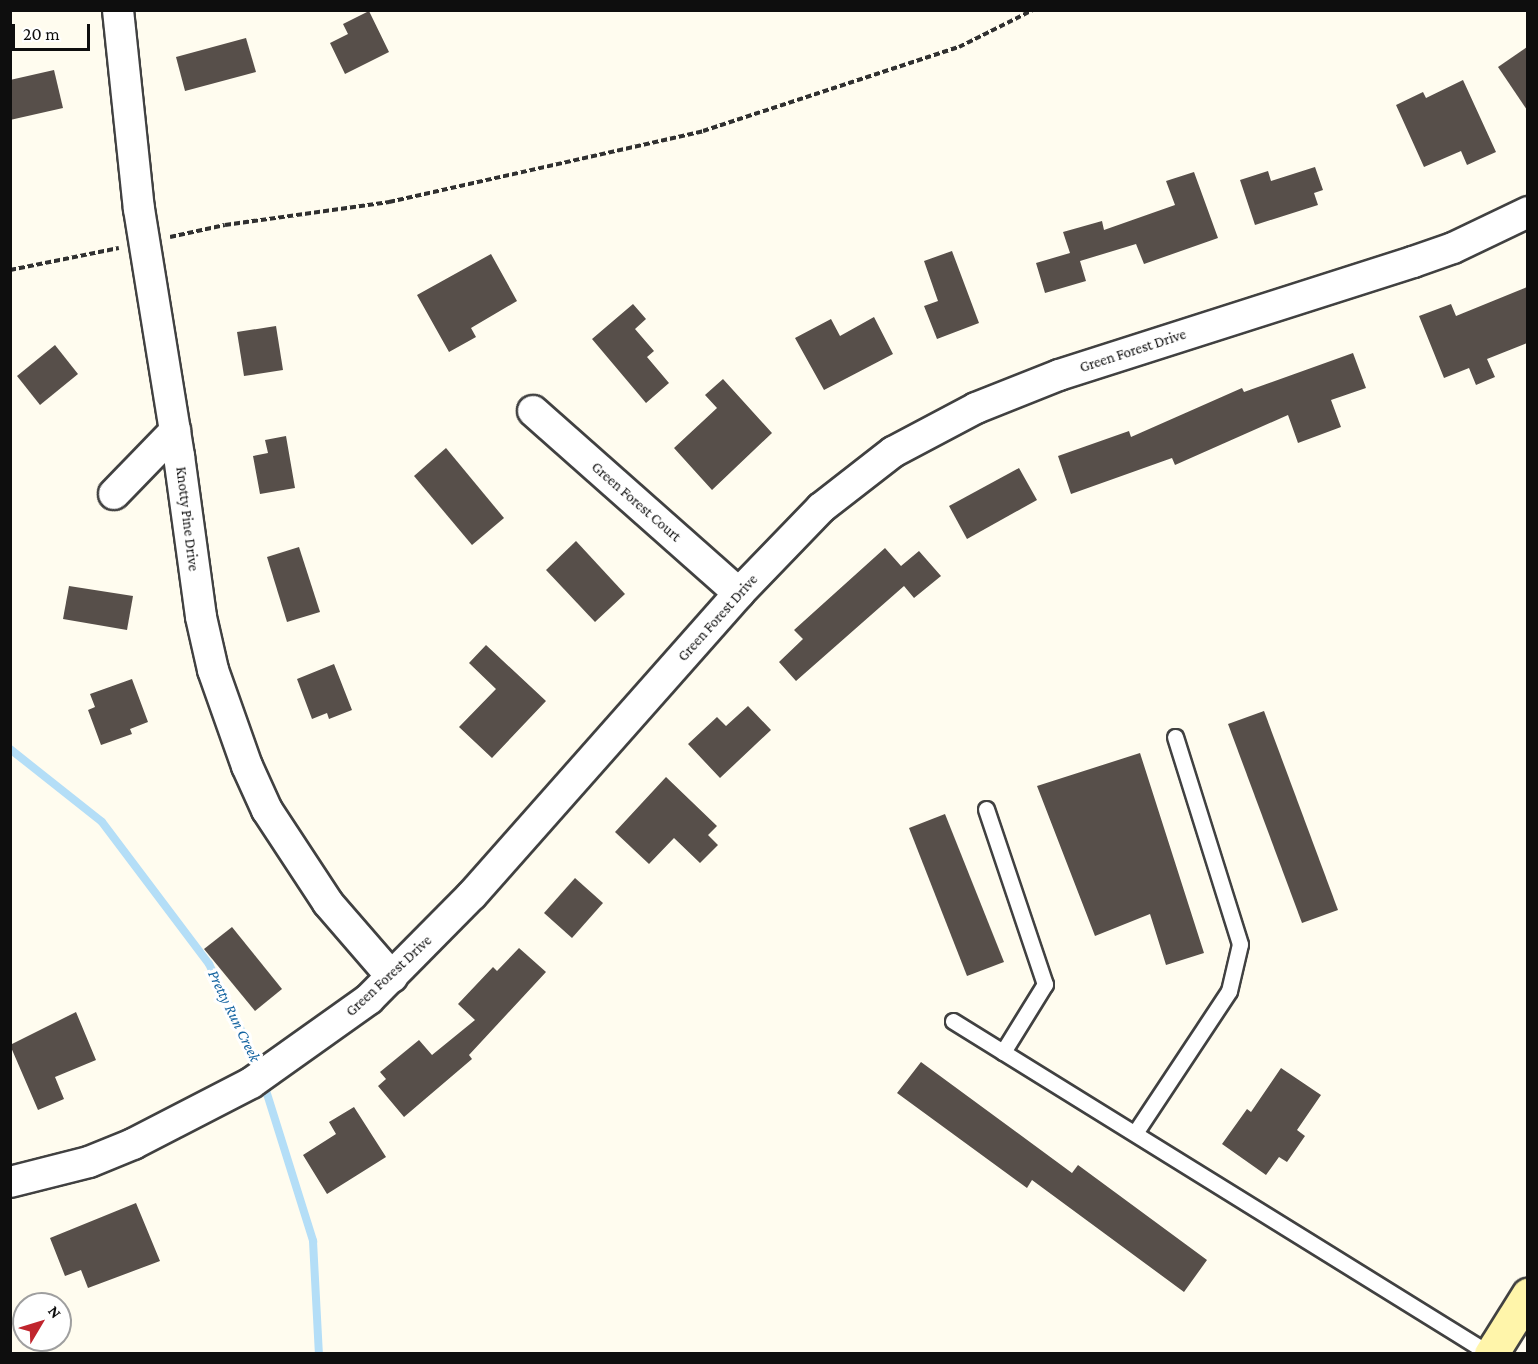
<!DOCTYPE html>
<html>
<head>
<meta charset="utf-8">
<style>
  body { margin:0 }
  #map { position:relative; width:1538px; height:1364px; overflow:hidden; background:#fffcef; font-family:"Crimson Pro",serif }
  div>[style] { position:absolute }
  .stream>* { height:8px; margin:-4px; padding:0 4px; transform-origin:4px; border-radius:4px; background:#b4def7 }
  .building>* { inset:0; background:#574f4a }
  .path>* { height:4px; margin-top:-2px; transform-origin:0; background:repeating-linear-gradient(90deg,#303030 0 6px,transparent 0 9px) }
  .roads { filter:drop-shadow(2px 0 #414141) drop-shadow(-2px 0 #414141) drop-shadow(0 2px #414141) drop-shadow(0 -2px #414141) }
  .lane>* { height:15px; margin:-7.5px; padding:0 7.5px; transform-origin:7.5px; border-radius:7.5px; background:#fff }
  .street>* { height:30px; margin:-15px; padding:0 15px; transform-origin:15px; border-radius:15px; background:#fff }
  .secondary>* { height:33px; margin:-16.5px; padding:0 16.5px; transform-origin:16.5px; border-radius:16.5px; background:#fff5aa }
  span { translate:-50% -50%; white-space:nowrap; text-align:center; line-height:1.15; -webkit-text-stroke:6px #fff; paint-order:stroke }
  .street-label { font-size:15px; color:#0e0e0e }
  .water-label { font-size:16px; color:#1665a1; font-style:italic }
  .frame { position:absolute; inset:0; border:12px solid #0e0e0e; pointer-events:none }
  .north { position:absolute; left:12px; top:1292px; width:60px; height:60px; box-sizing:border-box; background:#fff; border:2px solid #9f9f9f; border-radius:50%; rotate:52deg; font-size:16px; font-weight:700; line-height:24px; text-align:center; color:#0e0e0e }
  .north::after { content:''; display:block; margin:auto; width:21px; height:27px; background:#c0252d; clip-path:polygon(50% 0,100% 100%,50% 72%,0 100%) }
  .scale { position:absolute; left:12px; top:24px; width:78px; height:27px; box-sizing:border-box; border:3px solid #0e0e0e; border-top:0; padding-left:8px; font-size:18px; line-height:21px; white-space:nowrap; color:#0e0e0e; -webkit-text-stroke:4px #fff; paint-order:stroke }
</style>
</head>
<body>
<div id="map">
  <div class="stream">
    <i style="left:10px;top:749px;width:117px;rotate:38.4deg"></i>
    <i style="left:102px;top:822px;width:178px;rotate:53deg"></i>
    <i style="left:209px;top:964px;width:117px;rotate:64.1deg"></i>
    <i style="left:263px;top:1081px;width:168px;rotate:72.6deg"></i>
    <i style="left:313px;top:1241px;width:113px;rotate:87deg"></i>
  </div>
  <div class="building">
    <i style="clip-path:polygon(369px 11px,389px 52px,345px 74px,330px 43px,348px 34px,343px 24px)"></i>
    <i style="clip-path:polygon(246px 38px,256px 72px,185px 91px,176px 57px)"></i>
    <i style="clip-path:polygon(1527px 47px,1527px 110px,1498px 67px)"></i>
    <i style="clip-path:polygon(54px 70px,63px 108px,10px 120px,10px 80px)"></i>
    <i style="clip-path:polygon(1463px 80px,1496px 152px,1467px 165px,1461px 151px,1424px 167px,1396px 105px,1423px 92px,1426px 98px)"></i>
    <i style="clip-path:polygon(1315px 167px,1323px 190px,1314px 193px,1318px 205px,1255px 225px,1240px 180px,1268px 171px,1271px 181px)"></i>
    <i style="clip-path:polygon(1194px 172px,1218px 238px,1144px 264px,1136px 244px,1080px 261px,1086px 281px,1045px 293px,1036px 263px,1070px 253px,1063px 232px,1102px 221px,1104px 230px,1175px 205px,1166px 181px)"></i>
    <i style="clip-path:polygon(952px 251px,979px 323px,937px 339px,924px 306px,938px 301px,924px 261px)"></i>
    <i style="clip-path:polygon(491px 254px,517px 301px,471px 328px,476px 337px,449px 352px,417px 295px)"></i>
    <i style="clip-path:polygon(1527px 287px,1527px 343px,1487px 359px,1495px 377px,1476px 385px,1469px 368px,1444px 378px,1419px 316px,1451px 304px,1456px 316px)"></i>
    <i style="clip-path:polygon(633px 304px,646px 319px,635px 329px,654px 351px,647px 357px,669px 383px,646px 403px,592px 339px)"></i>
    <i style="clip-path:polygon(874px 317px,893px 354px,824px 390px,795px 338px,831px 319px,840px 336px)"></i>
    <i style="clip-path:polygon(276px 326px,283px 370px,244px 376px,237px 332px)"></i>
    <i style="clip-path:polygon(55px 345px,78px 374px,40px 405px,17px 376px)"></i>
    <i style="clip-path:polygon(1353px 353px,1366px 388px,1331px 400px,1341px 427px,1298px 443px,1288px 415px,1175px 465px,1172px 458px,1071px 494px,1058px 456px,1129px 431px,1131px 437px,1242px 388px,1244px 392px)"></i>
    <i style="clip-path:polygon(723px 379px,772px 433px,712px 490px,674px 448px,717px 408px,705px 395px)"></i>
    <i style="clip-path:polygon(286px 436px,295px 488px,260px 494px,253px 456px,268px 453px,265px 440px)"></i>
    <i style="clip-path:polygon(446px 448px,504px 518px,472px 545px,414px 476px)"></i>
    <i style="clip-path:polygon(1019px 468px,1037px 500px,967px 539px,949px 506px)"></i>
    <i style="clip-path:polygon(576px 541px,625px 594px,595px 622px,546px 570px)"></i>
    <i style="clip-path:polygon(299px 547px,320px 612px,287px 622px,267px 557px)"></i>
    <i style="clip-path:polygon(885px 548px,901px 566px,919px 551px,941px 576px,914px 598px,904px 586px,796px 681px,779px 662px,803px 639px,794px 630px)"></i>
    <i style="clip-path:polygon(69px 586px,133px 596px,127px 630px,63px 619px)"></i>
    <i style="clip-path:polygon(486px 645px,546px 701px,492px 758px,459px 727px,496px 689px,469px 663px)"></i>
    <i style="clip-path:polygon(334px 664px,352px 710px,329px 719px,327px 713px,312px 719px,297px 679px)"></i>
    <i style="clip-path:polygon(132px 679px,148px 722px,130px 729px,132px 734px,101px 745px,88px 710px,95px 707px,90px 694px)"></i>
    <i style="clip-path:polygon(748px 706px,771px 730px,720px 778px,688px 744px,717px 717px,726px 726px)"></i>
    <i style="clip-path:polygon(1264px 711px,1338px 910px,1302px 923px,1228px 724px)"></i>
    <i style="clip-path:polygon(1140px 753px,1204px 953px,1166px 965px,1150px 914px,1095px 936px,1037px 786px)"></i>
    <i style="clip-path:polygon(666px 777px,717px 826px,708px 835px,718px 845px,700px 863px,674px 838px,649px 864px,615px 832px)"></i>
    <i style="clip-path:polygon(945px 814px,1004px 962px,967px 976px,909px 828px)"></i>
    <i style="clip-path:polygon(575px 878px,603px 903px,572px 938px,544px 913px)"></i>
    <i style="clip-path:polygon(232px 927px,282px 989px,255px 1011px,204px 949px)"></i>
    <i style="clip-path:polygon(519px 948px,546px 972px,469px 1055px,472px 1059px,404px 1117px,378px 1086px,386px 1079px,380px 1072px,419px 1040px,432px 1055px,475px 1020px,458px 1004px,493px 967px,497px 971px)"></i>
    <i style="clip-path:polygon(76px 1012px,96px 1060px,55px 1077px,64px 1099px,38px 1110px,10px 1045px)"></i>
    <i style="clip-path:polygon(921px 1062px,1072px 1173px,1078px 1165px,1207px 1260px,1184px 1292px,1032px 1180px,1027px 1188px,897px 1093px)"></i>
    <i style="clip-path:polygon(1281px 1068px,1321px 1095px,1297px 1130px,1305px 1136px,1287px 1162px,1279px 1157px,1266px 1175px,1222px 1144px,1247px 1109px,1251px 1112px)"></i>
    <i style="clip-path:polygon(354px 1107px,386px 1157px,327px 1194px,303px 1155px,336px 1134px,329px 1122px)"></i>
    <i style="clip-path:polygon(136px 1203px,160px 1261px,88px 1288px,81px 1270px,65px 1276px,50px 1238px)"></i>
  </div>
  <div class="path">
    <i style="left:170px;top:237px;width:56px;rotate:-12.3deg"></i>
    <i style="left:225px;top:225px;width:166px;rotate:-8deg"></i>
    <i style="left:389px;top:202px;width:322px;rotate:-12.7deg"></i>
    <i style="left:703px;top:131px;width:269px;rotate:-18.2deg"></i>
    <i style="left:959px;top:47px;width:83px;rotate:-26.6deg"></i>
    <i style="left:10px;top:270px;width:111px;rotate:-11.4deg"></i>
  </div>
  <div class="roads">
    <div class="lane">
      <i style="left:986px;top:809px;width:185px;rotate:71.4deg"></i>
      <i style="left:1045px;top:984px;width:80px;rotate:121.7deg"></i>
      <i style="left:953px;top:1021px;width:632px;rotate:31.8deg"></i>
      <i style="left:1135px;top:1133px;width:170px;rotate:-56.5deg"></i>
      <i style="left:1229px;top:991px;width:48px;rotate:-76.8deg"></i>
      <i style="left:1240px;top:944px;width:217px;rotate:-107.4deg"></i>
    </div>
    <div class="street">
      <i style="left:118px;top:10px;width:200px;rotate:84deg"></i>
      <i style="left:139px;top:209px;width:250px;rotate:80.8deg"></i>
      <i style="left:179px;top:456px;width:162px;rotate:82.2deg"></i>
      <i style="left:201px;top:617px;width:54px;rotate:77.2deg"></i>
      <i style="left:213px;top:670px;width:102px;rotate:70.5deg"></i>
      <i style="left:247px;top:766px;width:48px;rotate:65.6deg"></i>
      <i style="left:267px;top:810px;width:111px;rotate:56.7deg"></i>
      <i style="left:328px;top:903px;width:98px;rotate:49.1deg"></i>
      <i style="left:533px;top:411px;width:275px;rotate:41.5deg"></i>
      <i style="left:114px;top:494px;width:88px;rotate:-45.9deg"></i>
      <i style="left:10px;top:1182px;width:81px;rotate:-14.2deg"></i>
      <i style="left:89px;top:1162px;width:48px;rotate:-22.2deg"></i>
      <i style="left:133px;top:1144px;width:133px;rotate:-27.3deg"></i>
      <i style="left:251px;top:1083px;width:145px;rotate:-35.4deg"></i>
      <i style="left:369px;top:999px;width:146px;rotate:-45.3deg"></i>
      <i style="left:472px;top:895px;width:403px;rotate:-48.5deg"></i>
      <i style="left:739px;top:593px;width:118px;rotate:-46deg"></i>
      <i style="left:821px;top:508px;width:91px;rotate:-37.9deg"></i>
      <i style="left:893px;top:452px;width:94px;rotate:-27.9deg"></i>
      <i style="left:976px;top:408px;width:89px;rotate:-21.7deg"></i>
      <i style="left:1059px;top:375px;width:372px;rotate:-17.7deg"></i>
      <i style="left:1413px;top:262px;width:42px;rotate:-19.3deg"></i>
      <i style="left:1453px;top:248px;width:83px;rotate:-25.6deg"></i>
    </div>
    <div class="secondary">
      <i style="left:1491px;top:1354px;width:70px;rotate:-57.9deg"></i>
    </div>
  </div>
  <div class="street-label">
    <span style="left:1133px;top:351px;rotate:-18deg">Green Forest Drive</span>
    <span style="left:636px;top:502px;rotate:41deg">Green Forest Court</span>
    <span style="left:187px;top:519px;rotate:83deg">Knotty Pine Drive</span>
    <span style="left:718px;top:618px;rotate:-48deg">Green Forest Drive</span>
    <span style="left:389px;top:976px;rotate:-43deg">Green Forest Drive</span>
  </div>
  <div class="water-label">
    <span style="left:234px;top:1016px;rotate:64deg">Pretty Run Creek</span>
  </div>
  <div class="frame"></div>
  <div class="north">N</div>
  <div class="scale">20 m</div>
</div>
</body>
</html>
